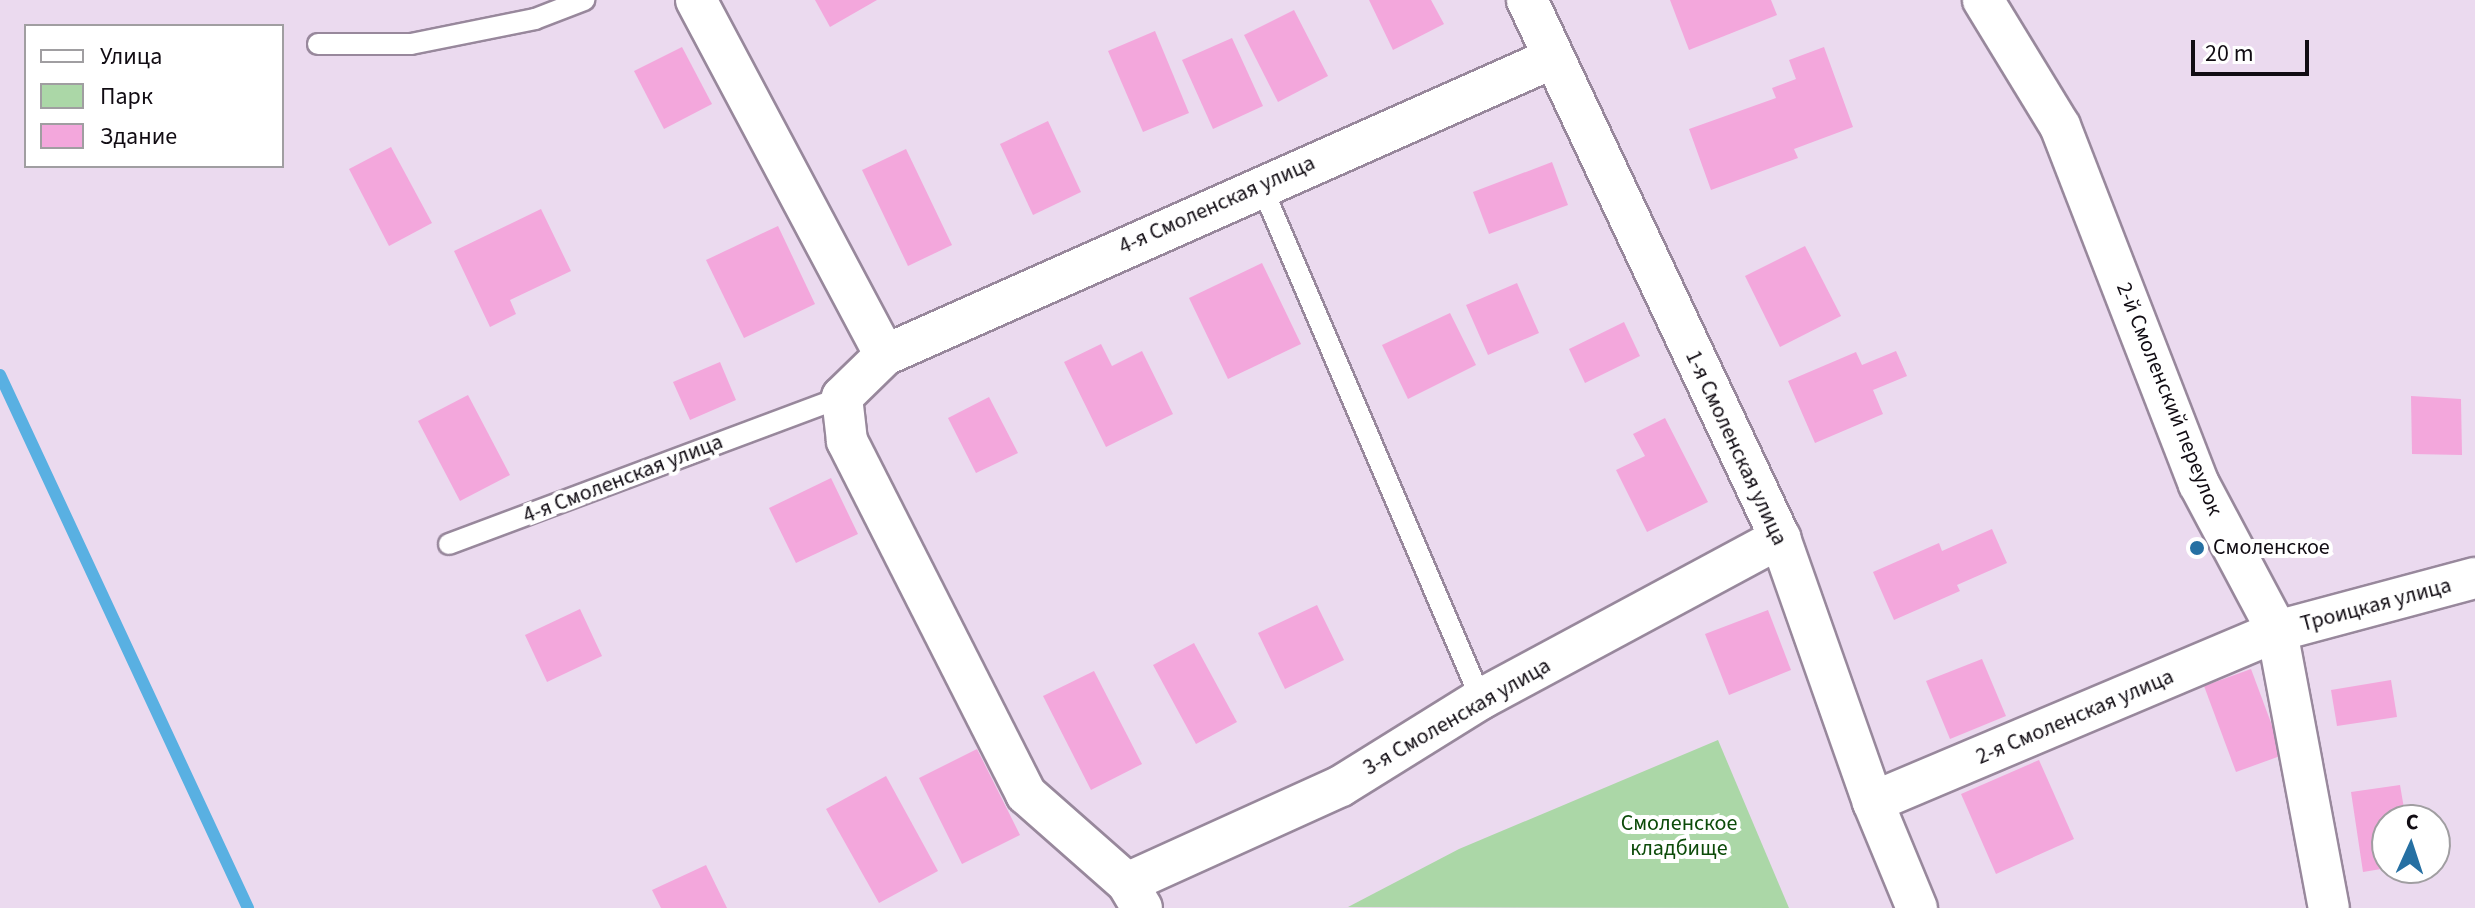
<!DOCTYPE html>
<html>
<head>
<meta charset="utf-8">
<style>
  body { margin:0 }
  #map { position:relative; width:2475px; height:908px; overflow:hidden; background:#ebdaef; font-family:"Source Sans 3",sans-serif }
  div>[style] { position:absolute }
  .green>* { inset:0; background:#abd7a7 }
  .stream>* { height:12px; margin:-6px; padding:0 6px; transform-origin:6px; border-radius:6px; background:#59b0e2 }
  .building>* { inset:0; background:#f3a7dc }
  .roads { filter:drop-shadow(2px 0 #98889c) drop-shadow(-2px 0 #98889c) drop-shadow(0 2px #98889c) drop-shadow(0 -2px #98889c) }
  .service>* { height:20px; margin:-10px; padding:0 10px; transform-origin:10px; border-radius:10px; background:#fff }
  .minor>* { height:40px; margin:-20px; padding:0 20px; transform-origin:20px; border-radius:20px; background:#fff }
  .dots>* { width:22px; height:22px; translate:-50% -50%; box-sizing:border-box; border:4px solid #fff; border-radius:50% }
  span { translate:-50% -50%; white-space:nowrap; text-align:center; line-height:1.15; -webkit-text-stroke:8px #fff; paint-order:stroke }
  .street-label { font-size:22px; color:#110c13 }
  .poi-label { font-size:22px; color:#110c13 }
  .left { translate:0 -50%; text-align:left }
  .park-label { font-size:22px; color:#0c4b09 }
  .legend { position:absolute; left:24px; top:24px; width:260px; height:144px; box-sizing:border-box; background:#fff; border:2px solid #a09ea1; margin:0; padding:10px 14px; list-style:none; font-size:24px; color:#110c13 }
  .legend li { display:flex; align-items:center; gap:16px; height:40px }
  .legend b { width:40px; border:2px solid #a09ea1 }
  .north { position:absolute; left:2371px; top:804px; width:80px; height:80px; box-sizing:border-box; background:#fff; border:2px solid #a09ea1; border-radius:50%; rotate:3deg; font-size:22px; font-weight:700; line-height:32px; text-align:center; color:#110c13 }
  .north::after { content:''; display:block; margin:auto; width:28px; height:36px; background:#2670a3; clip-path:polygon(50% 0,100% 100%,50% 72%,0 100%) }
  .scale { position:absolute; left:2191px; top:40px; width:118px; height:36px; box-sizing:border-box; border:4px solid #110c13; border-top:0; padding-left:10px; font-size:24px; line-height:28px; white-space:nowrap; color:#110c13; -webkit-text-stroke:6px #fff; paint-order:stroke }
</style>
</head>
<body>
<div id="map">
  <div class="green">
    <i style="clip-path:polygon(1718px 740px,1789px 908px,1348px 907px,1459px 849px)"></i>
  </div>
  <div class="stream">
    <i style="left:0;top:375px;width:588px;rotate:65.05deg"></i>
  </div>
  <div class="building">
    <i style="clip-path:polygon(815px 0,877px 0,830px 27px)"></i>
    <i style="clip-path:polygon(1369px 0,1431px 0,1444px 24px,1393px 50px)"></i>
    <i style="clip-path:polygon(1670px 0,1771px 0,1777px 15px,1689px 50px)"></i>
    <i style="clip-path:polygon(1294px 10px,1328px 76px,1278px 102px,1244px 35px)"></i>
    <i style="clip-path:polygon(1155px 31px,1189px 113px,1143px 132px,1108px 51px)"></i>
    <i style="clip-path:polygon(1232px 38px,1263px 106px,1213px 129px,1182px 60px)"></i>
    <i style="clip-path:polygon(682px 47px,712px 104px,664px 129px,634px 71px)"></i>
    <i style="clip-path:polygon(1824px 47px,1853px 127px,1794px 149px,1798px 158px,1711px 190px,1689px 129px,1776px 98px,1772px 88px,1796px 79px,1789px 60px)"></i>
    <i style="clip-path:polygon(1048px 121px,1081px 192px,1033px 215px,1000px 144px)"></i>
    <i style="clip-path:polygon(391px 147px,432px 223px,389px 246px,349px 169px)"></i>
    <i style="clip-path:polygon(906px 149px,952px 245px,908px 266px,862px 170px)"></i>
    <i style="clip-path:polygon(1552px 162px,1568px 205px,1489px 234px,1473px 192px)"></i>
    <i style="clip-path:polygon(541px 209px,571px 271px,510px 300px,516px 314px,490px 327px,454px 251px)"></i>
    <i style="clip-path:polygon(778px 226px,815px 304px,744px 338px,706px 260px)"></i>
    <i style="clip-path:polygon(1805px 246px,1841px 316px,1780px 347px,1745px 276px)"></i>
    <i style="clip-path:polygon(1262px 263px,1301px 344px,1228px 379px,1189px 298px)"></i>
    <i style="clip-path:polygon(1517px 283px,1539px 333px,1488px 355px,1466px 305px)"></i>
    <i style="clip-path:polygon(1450px 313px,1476px 365px,1408px 399px,1382px 345px)"></i>
    <i style="clip-path:polygon(1624px 322px,1640px 356px,1585px 383px,1569px 349px)"></i>
    <i style="clip-path:polygon(1101px 344px,1112px 366px,1142px 351px,1173px 414px,1106px 447px,1064px 362px)"></i>
    <i style="clip-path:polygon(1896px 351px,1907px 376px,1873px 390px,1883px 414px,1815px 443px,1788px 381px,1856px 352px,1862px 365px)"></i>
    <i style="clip-path:polygon(720px 362px,736px 400px,690px 420px,673px 382px)"></i>
    <i style="clip-path:polygon(468px 395px,510px 475px,460px 501px,418px 421px)"></i>
    <i style="clip-path:polygon(2411px 396px,2461px 399px,2462px 455px,2412px 454px)"></i>
    <i style="clip-path:polygon(989px 397px,1018px 453px,976px 473px,948px 418px)"></i>
    <i style="clip-path:polygon(1665px 418px,1708px 502px,1647px 532px,1616px 470px,1645px 456px,1633px 434px)"></i>
    <i style="clip-path:polygon(831px 478px,858px 534px,796px 563px,769px 508px)"></i>
    <i style="clip-path:polygon(1992px 529px,2007px 563px,1957px 585px,1960px 591px,1894px 620px,1873px 572px,1939px 543px,1942px 551px)"></i>
    <i style="clip-path:polygon(1317px 605px,1344px 660px,1285px 689px,1258px 633px)"></i>
    <i style="clip-path:polygon(580px 609px,602px 656px,547px 682px,525px 635px)"></i>
    <i style="clip-path:polygon(1768px 610px,1791px 670px,1729px 695px,1705px 634px)"></i>
    <i style="clip-path:polygon(1194px 643px,1237px 722px,1196px 744px,1153px 665px)"></i>
    <i style="clip-path:polygon(1982px 659px,2006px 716px,1950px 739px,1926px 681px)"></i>
    <i style="clip-path:polygon(2251px 669px,2283px 755px,2236px 772px,2204px 686px)"></i>
    <i style="clip-path:polygon(1094px 671px,1142px 764px,1091px 790px,1043px 696px)"></i>
    <i style="clip-path:polygon(2391px 680px,2397px 717px,2337px 726px,2331px 690px)"></i>
    <i style="clip-path:polygon(977px 749px,1020px 835px,962px 864px,919px 778px)"></i>
    <i style="clip-path:polygon(2039px 760px,2074px 839px,1996px 874px,1961px 794px)"></i>
    <i style="clip-path:polygon(886px 776px,938px 871px,879px 903px,826px 809px)"></i>
    <i style="clip-path:polygon(2400px 785px,2405px 814px,2420px 812px,2421px 820px,2387px 820px,2387px 868px,2363px 872px,2351px 792px)"></i>
    <i style="clip-path:polygon(706px 865px,727px 908px,661px 908px,652px 890px)"></i>
  </div>
  <div class="roads">
    <div class="service">
      <i style="left:318px;top:44px;width:93px"></i>
      <i style="left:411px;top:44px;width:126px;rotate:-11.4deg"></i>
      <i style="left:535px;top:19px;width:53px;rotate:-21.2deg"></i>
      <i style="left:1261px;top:185px;width:559px;rotate:66.83deg"></i>
      <i style="left:449px;top:544px;width:420px;rotate:-20.5deg"></i>
    </div>
    <div class="minor">
      <i style="left:696px;top:0;width:402px;rotate:62deg"></i>
      <i style="left:885px;top:355px;width:60px;rotate:135.7deg"></i>
      <i style="left:842px;top:397px;width:44px;rotate:83.5deg"></i>
      <i style="left:847px;top:441px;width:396px;rotate:63.1deg"></i>
      <i style="left:1026px;top:794px;width:135px;rotate:41.4deg"></i>
      <i style="left:1127px;top:883px;width:29px;rotate:59deg"></i>
      <i style="left:1527px;top:0;width:595px;rotate:64.81deg"></i>
      <i style="left:1780px;top:538px;width:280px;rotate:70.6deg"></i>
      <i style="left:1873px;top:802px;width:115px;rotate:67.5deg"></i>
      <i style="left:1983px;top:0;width:148px;rotate:58.6deg"></i>
      <i style="left:2060px;top:126px;width:384px;rotate:68.8deg"></i>
      <i style="left:2199px;top:484px;width:166px;rotate:62deg"></i>
      <i style="left:2277px;top:631px;width:282px;rotate:79.4deg"></i>
      <i style="left:885px;top:355px;width:729px;rotate:-23.96deg"></i>
      <i style="left:1873px;top:802px;width:439px;rotate:-22.9deg"></i>
      <i style="left:2277px;top:631px;width:205px;rotate:-15deg"></i>
      <i style="left:1127px;top:883px;width:235px;rotate:-24.4deg"></i>
      <i style="left:1341px;top:786px;width:165px;rotate:-31.9deg"></i>
      <i style="left:1481px;top:699px;width:340px;rotate:-28.3deg"></i>
    </div>
  </div>
  <div class="dots">
    <i style="left:2197px;top:548px;background:#2670a3"></i>
  </div>
  <div class="street-label">
    <span style="left:1217px;top:205px;rotate:-24deg">4-я Смоленская улица</span>
    <span style="left:2169px;top:399px;rotate:68deg">2-й Смоленский переулок</span>
    <span style="left:1736px;top:448px;rotate:65deg">1-я Смоленская улица</span>
    <span style="left:623px;top:479px;rotate:-21deg">4-я Смоленская улица</span>
    <span style="left:2376px;top:605px;rotate:-15deg">Троицкая улица</span>
    <span style="left:1457px;top:717px;rotate:-30deg">3-я Смоленская улица</span>
    <span style="left:2075px;top:717px;rotate:-23deg">2-я Смоленская улица</span>
  </div>
  <div class="poi-label">
    <span class="left" style="left:2213px;top:548px">Смоленское</span>
  </div>
  <div class="park-label">
    <span style="left:1679px;top:836px">Смоленское<br>кладбище</span>
  </div>
  <ul class="legend">
  <li><b style="height:10px;background:#fff"></b>Улица</li>
  <li><b style="height:22px;background:#abd7a7"></b>Парк</li>
  <li><b style="height:22px;background:#f3a7dc"></b>Здание</li>
  </ul>
  <div class="north">С</div>
  <div class="scale">20 m</div>
</div>
</body>
</html>
